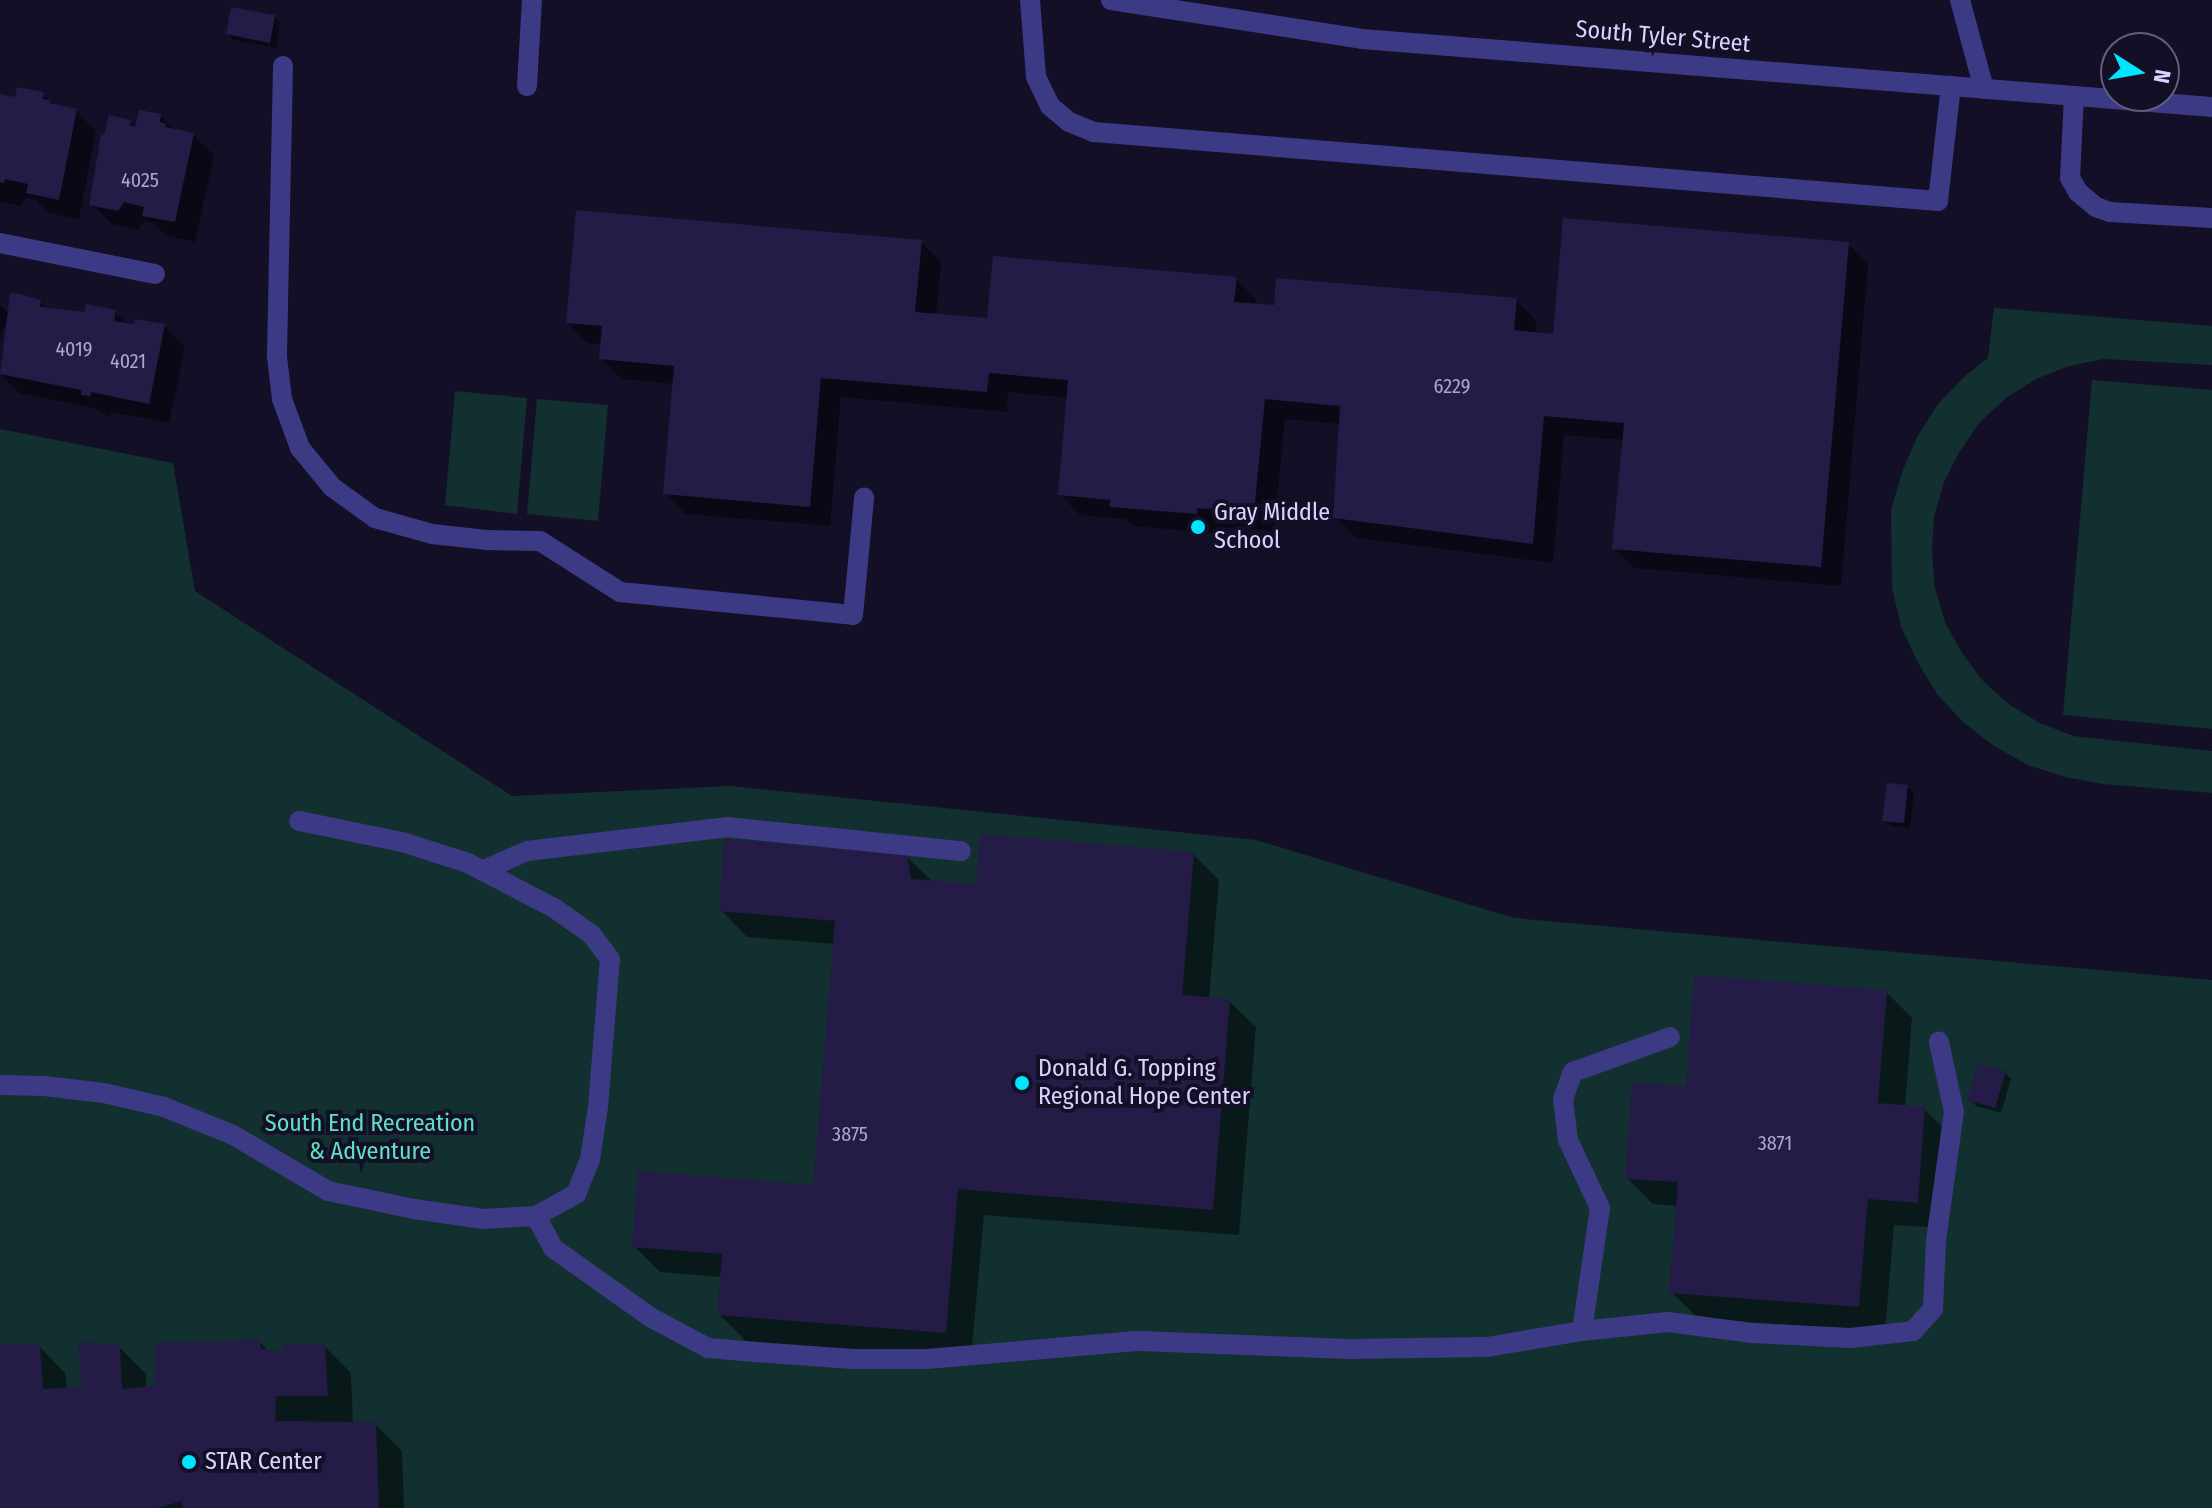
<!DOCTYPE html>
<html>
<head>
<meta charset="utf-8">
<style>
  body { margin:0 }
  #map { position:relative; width:2212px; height:1508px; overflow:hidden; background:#130f26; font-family:"Fira Sans Condensed",sans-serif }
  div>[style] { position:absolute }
  .green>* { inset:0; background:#12302f }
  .shadow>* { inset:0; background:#0007 }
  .building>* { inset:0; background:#241b47 }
  .minor>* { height:20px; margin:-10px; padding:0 10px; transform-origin:10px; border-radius:10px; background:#3d3a85 }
  .dots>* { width:22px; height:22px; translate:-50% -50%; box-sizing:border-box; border:4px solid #130f26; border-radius:50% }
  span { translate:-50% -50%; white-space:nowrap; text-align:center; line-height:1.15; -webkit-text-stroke:8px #130f26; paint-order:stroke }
  .number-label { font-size:20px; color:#aca6d1 }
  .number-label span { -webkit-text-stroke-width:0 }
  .street-label { font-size:24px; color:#d9d4ff }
  .poi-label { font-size:24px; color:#d9d4ff }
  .left { translate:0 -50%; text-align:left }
  .park-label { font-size:24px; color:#5fe0c0 }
  .north { position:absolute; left:2100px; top:32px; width:80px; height:80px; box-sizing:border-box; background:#130f26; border:2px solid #625e7d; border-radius:50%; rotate:101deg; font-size:22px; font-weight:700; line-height:32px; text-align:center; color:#d9d4ff }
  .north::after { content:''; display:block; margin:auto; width:28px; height:36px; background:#00e5ff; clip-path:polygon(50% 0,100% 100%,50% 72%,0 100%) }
</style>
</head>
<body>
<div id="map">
  <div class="green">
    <i style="clip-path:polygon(1994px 308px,2212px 326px,2212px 365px,2104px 359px,2069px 366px,2036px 379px,2006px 398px,1980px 422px,1960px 451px,1944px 482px,1934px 517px,1932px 552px,1935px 588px,1945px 622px,1962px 653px,1983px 681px,2010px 705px,2040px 723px,2073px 736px,2212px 751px,2212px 793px,2103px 784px,2065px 777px,2028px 765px,1994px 746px,1963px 722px,1937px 694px,1917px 661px,1901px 626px,1892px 588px,1891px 510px,1902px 472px,1917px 437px,1938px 404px,1965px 376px,1988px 358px)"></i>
    <i style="clip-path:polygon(2092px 380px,2212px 390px,2212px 729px,2063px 715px)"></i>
    <i style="clip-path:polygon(455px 391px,527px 398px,517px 514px,445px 505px)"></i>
    <i style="clip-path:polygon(537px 399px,608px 405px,598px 521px,527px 514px)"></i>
    <i style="clip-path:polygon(0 429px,173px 463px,195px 591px,512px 796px,731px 786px,1256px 840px,1514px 918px,2212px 980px,2212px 1508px,0 1508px)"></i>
  </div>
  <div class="shadow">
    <i style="clip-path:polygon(274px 17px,280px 23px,276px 48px,234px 40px,228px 34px)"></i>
    <i style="clip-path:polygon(43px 94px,56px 107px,76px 111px,96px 131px,79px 219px,48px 213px,36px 200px,26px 198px,21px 206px,0 202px,0 96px,17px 99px)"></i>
    <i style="clip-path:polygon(160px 116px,175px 131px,193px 135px,214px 155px,195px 242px,165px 235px,153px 223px,144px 221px,138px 230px,112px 224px,91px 204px,130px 122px,137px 129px)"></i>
    <i style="clip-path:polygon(921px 242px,941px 262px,936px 316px,989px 320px,1236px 279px,1256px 299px,1255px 306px,1516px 300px,1536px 321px,1535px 334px,1554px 336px,1848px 244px,1868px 264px,1841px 586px,1634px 568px,1614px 548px,1624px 440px,1564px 435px,1553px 563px,1356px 538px,1335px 517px,1341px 424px,1285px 419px,1274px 531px,1217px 527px,1216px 533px,1133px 526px,1125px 519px,1080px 515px,1060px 494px,1069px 398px,1008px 392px,1007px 412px,841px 397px,830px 526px,685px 514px,665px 493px,675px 384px,621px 379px,601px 359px,602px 344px,588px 343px,568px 323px)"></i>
    <i style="clip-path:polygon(40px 302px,48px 310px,87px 314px,115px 312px,129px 326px,164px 326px,185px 347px,169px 423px,111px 412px,110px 416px,103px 414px,98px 409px,19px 393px,0 374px,6px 329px,3px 328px,0 341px,0 305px,9px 314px)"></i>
    <i style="clip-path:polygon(1908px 787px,1914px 793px,1910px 828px,1891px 826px,1884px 820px)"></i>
    <i style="clip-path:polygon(1193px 854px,1219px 880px,1209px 999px,1229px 1001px,1256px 1027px,1239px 1235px,984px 1215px,971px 1358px,746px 1341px,719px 1314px,722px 1277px,660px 1272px,634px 1246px,815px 1188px,835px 944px,747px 937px,721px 910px,906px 856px,933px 882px,977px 886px)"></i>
    <i style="clip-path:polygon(1886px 992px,1912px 1018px,1905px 1107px,1924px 1109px,1951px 1135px,1943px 1228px,1894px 1225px,1885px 1332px,1698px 1318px,1671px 1292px,1678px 1206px,1653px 1204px,1627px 1178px,1688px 1088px)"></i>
    <i style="clip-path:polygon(2005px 1073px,2011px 1079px,2001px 1113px,1976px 1106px,1970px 1099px)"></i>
    <i style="clip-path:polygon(260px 1342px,269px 1352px,289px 1353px,324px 1346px,351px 1373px,353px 1424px,375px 1424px,402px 1451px,404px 1508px,0 1508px,0 1347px,39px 1346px,65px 1373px,67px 1390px,85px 1389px,119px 1347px,146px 1374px,146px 1389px,157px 1388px)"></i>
  </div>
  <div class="building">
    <i style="clip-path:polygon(231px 7px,275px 15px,270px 43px,226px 34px)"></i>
    <i style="clip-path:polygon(17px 87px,44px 92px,43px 99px,50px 100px,50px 103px,77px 109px,59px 200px,26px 193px,28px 184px,5px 179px,4px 183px,0 182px,0 94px,15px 97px)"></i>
    <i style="clip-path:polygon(139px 110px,161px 114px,160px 122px,166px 124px,165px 127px,194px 133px,175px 222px,142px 216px,144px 207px,124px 202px,118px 211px,89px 205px,101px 135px,104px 135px,109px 115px,131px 120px,130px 125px,135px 127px)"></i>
    <i style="clip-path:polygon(576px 210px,922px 240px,915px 312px,987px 318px,993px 256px,1237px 277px,1234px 302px,1274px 305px,1276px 278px,1517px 298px,1514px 330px,1553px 334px,1563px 218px,1849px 242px,1821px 567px,1612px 549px,1624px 423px,1544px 416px,1533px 544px,1333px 518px,1340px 406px,1265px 399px,1254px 512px,1197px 508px,1197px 514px,1110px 507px,1110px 500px,1058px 495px,1068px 380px,989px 373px,987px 392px,821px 378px,810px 507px,663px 494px,674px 366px,599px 359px,602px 326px,566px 323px)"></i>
    <i style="clip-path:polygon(16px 293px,41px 300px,40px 307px,85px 312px,86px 304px,116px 310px,114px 321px,134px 324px,135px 319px,165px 324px,149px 404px,91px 392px,91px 396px,81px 395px,81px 390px,0 374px,10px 294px)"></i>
    <i style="clip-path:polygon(1887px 783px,1908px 785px,1904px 823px,1882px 821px)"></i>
    <i style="clip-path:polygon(980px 834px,1194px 852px,1182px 995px,1230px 999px,1213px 1210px,958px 1189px,946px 1333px,717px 1315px,722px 1254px,632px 1247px,638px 1171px,813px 1185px,835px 921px,719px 911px,724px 839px,907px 854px,911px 879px,976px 884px)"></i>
    <i style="clip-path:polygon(1694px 975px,1887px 990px,1878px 1103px,1925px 1107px,1918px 1203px,1868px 1199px,1859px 1307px,1669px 1293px,1678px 1182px,1625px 1179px,1632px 1082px,1686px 1086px)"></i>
    <i style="clip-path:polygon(1978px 1063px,2006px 1071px,1995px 1108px,1967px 1100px)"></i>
    <i style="clip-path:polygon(260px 1340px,261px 1349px,286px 1351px,283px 1343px,325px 1345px,328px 1396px,276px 1396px,275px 1421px,376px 1422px,379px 1508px,183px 1508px,182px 1501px,158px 1508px,0 1508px,0 1345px,40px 1344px,43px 1389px,82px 1387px,78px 1342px,120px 1345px,122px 1389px,155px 1386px,155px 1343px)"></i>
  </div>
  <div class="minor">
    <i style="left:1030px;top:0;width:77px;rotate:85.5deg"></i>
    <i style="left:1036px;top:77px;width:32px;rotate:64deg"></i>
    <i style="left:1050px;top:106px;width:25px;rotate:40deg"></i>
    <i style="left:1069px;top:122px;width:27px;rotate:22deg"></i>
    <i style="left:1094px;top:132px;width:847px;rotate:4.67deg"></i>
    <i style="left:1938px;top:201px;width:116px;rotate:-83.6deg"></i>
    <i style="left:1111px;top:0;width:254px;rotate:8.8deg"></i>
    <i style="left:1362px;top:39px;width:853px;rotate:4.57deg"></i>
    <i style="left:1960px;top:0;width:92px;rotate:74.9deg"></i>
    <i style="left:283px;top:66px;width:291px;rotate:91.2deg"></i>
    <i style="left:277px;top:357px;width:42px;rotate:83.2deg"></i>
    <i style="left:282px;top:399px;width:52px;rotate:69.8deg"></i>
    <i style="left:300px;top:448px;width:50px;rotate:50.6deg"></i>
    <i style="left:332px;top:487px;width:53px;rotate:35.8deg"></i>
    <i style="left:375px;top:518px;width:59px;rotate:15.7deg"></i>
    <i style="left:432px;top:534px;width:54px;rotate:6.3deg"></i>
    <i style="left:486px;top:540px;width:54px;rotate:1.1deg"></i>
    <i style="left:540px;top:541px;width:95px;rotate:32.5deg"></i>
    <i style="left:620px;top:592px;width:234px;rotate:5.6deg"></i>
    <i style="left:853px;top:615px;width:118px;rotate:-84.6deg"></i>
    <i style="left:527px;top:86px;width:86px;rotate:-86.7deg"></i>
    <i style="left:2074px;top:96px;width:82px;rotate:92.8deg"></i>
    <i style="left:2070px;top:178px;width:16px;rotate:60deg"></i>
    <i style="left:2078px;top:192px;width:23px;rotate:40deg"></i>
    <i style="left:2096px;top:207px;width:15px;rotate:20deg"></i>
    <i style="left:2110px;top:212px;width:102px;rotate:3.4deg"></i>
    <i style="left:0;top:243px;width:158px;rotate:11.3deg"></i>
    <i style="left:482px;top:871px;width:49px;rotate:-24deg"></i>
    <i style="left:527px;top:851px;width:201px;rotate:-6.8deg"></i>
    <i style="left:727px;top:827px;width:235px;rotate:5.9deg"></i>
    <i style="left:0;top:1085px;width:44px;rotate:1.3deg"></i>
    <i style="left:44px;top:1086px;width:60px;rotate:6.7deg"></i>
    <i style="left:104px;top:1093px;width:62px;rotate:13.1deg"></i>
    <i style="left:164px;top:1107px;width:74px;rotate:22.1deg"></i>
    <i style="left:233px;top:1135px;width:110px;rotate:30.5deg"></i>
    <i style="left:328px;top:1191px;width:88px;rotate:11.8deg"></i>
    <i style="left:414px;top:1209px;width:70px;rotate:8.2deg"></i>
    <i style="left:483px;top:1219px;width:53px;rotate:-3.2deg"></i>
    <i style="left:536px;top:1216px;width:46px;rotate:-28.8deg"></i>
    <i style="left:576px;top:1194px;width:38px;rotate:-68deg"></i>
    <i style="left:590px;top:1159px;width:53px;rotate:-81.3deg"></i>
    <i style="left:598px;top:1107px;width:148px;rotate:-85.4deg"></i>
    <i style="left:610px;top:959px;width:31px;rotate:-127deg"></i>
    <i style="left:591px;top:934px;width:45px;rotate:-144.9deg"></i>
    <i style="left:554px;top:908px;width:97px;rotate:-152.4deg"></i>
    <i style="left:468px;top:863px;width:69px;rotate:-162.3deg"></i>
    <i style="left:402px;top:842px;width:105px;rotate:-168.5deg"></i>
    <i style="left:536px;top:1216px;width:36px;rotate:62deg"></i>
    <i style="left:553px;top:1248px;width:119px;rotate:35.4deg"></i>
    <i style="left:650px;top:1317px;width:66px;rotate:28.1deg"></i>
    <i style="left:708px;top:1348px;width:48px;rotate:4.8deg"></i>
    <i style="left:756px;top:1352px;width:96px;rotate:4.2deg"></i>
    <i style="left:852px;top:1359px;width:75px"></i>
    <i style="left:927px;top:1359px;width:213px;rotate:-4.9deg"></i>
    <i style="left:1139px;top:1341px;width:209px;rotate:2.2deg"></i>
    <i style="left:1348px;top:1349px;width:139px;rotate:-0.8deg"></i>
    <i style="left:1487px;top:1347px;width:96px;rotate:-9.6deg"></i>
    <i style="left:1582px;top:1331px;width:86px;rotate:-6deg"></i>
    <i style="left:1668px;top:1322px;width:85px;rotate:7.5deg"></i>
    <i style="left:1752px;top:1333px;width:98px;rotate:2.9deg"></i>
    <i style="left:1850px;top:1338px;width:63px;rotate:-6.3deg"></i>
    <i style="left:1913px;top:1331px;width:30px;rotate:-48deg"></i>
    <i style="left:1933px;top:1309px;width:68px;rotate:-87.5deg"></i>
    <i style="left:1936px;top:1241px;width:130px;rotate:-82.1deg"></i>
    <i style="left:1954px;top:1112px;width:72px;rotate:-102.1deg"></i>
    <i style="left:1582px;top:1331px;width:124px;rotate:-81.7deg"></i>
    <i style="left:1600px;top:1208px;width:75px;rotate:-115.2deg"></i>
    <i style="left:1568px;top:1140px;width:41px;rotate:-97deg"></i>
    <i style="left:1563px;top:1099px;width:29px;rotate:-70deg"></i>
    <i style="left:1573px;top:1072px;width:103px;rotate:-19.8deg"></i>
  </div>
  <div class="dots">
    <i style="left:1198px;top:527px;background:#00e5ff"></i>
    <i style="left:1022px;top:1083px;background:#00e5ff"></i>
    <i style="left:189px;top:1462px;background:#00e5ff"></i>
  </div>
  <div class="number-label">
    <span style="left:140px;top:180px">4025</span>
    <span style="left:74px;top:349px">4019</span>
    <span style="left:128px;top:361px">4021</span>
    <span style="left:1452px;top:386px">6229</span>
    <span style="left:850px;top:1134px">3875</span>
    <span style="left:1775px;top:1143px">3871</span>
  </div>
  <div class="street-label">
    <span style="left:1663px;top:37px;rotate:5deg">South Tyler Street</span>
  </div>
  <div class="poi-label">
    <span class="left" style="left:1214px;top:527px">Gray Middle<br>School</span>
    <span class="left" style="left:1038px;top:1083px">Donald G. Topping<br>Regional Hope Center</span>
    <span class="left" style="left:205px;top:1462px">STAR Center</span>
  </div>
  <div class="park-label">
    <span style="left:370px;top:1138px">South End Recreation<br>&amp; Adventure</span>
  </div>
  <div class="north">N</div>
</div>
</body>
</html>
